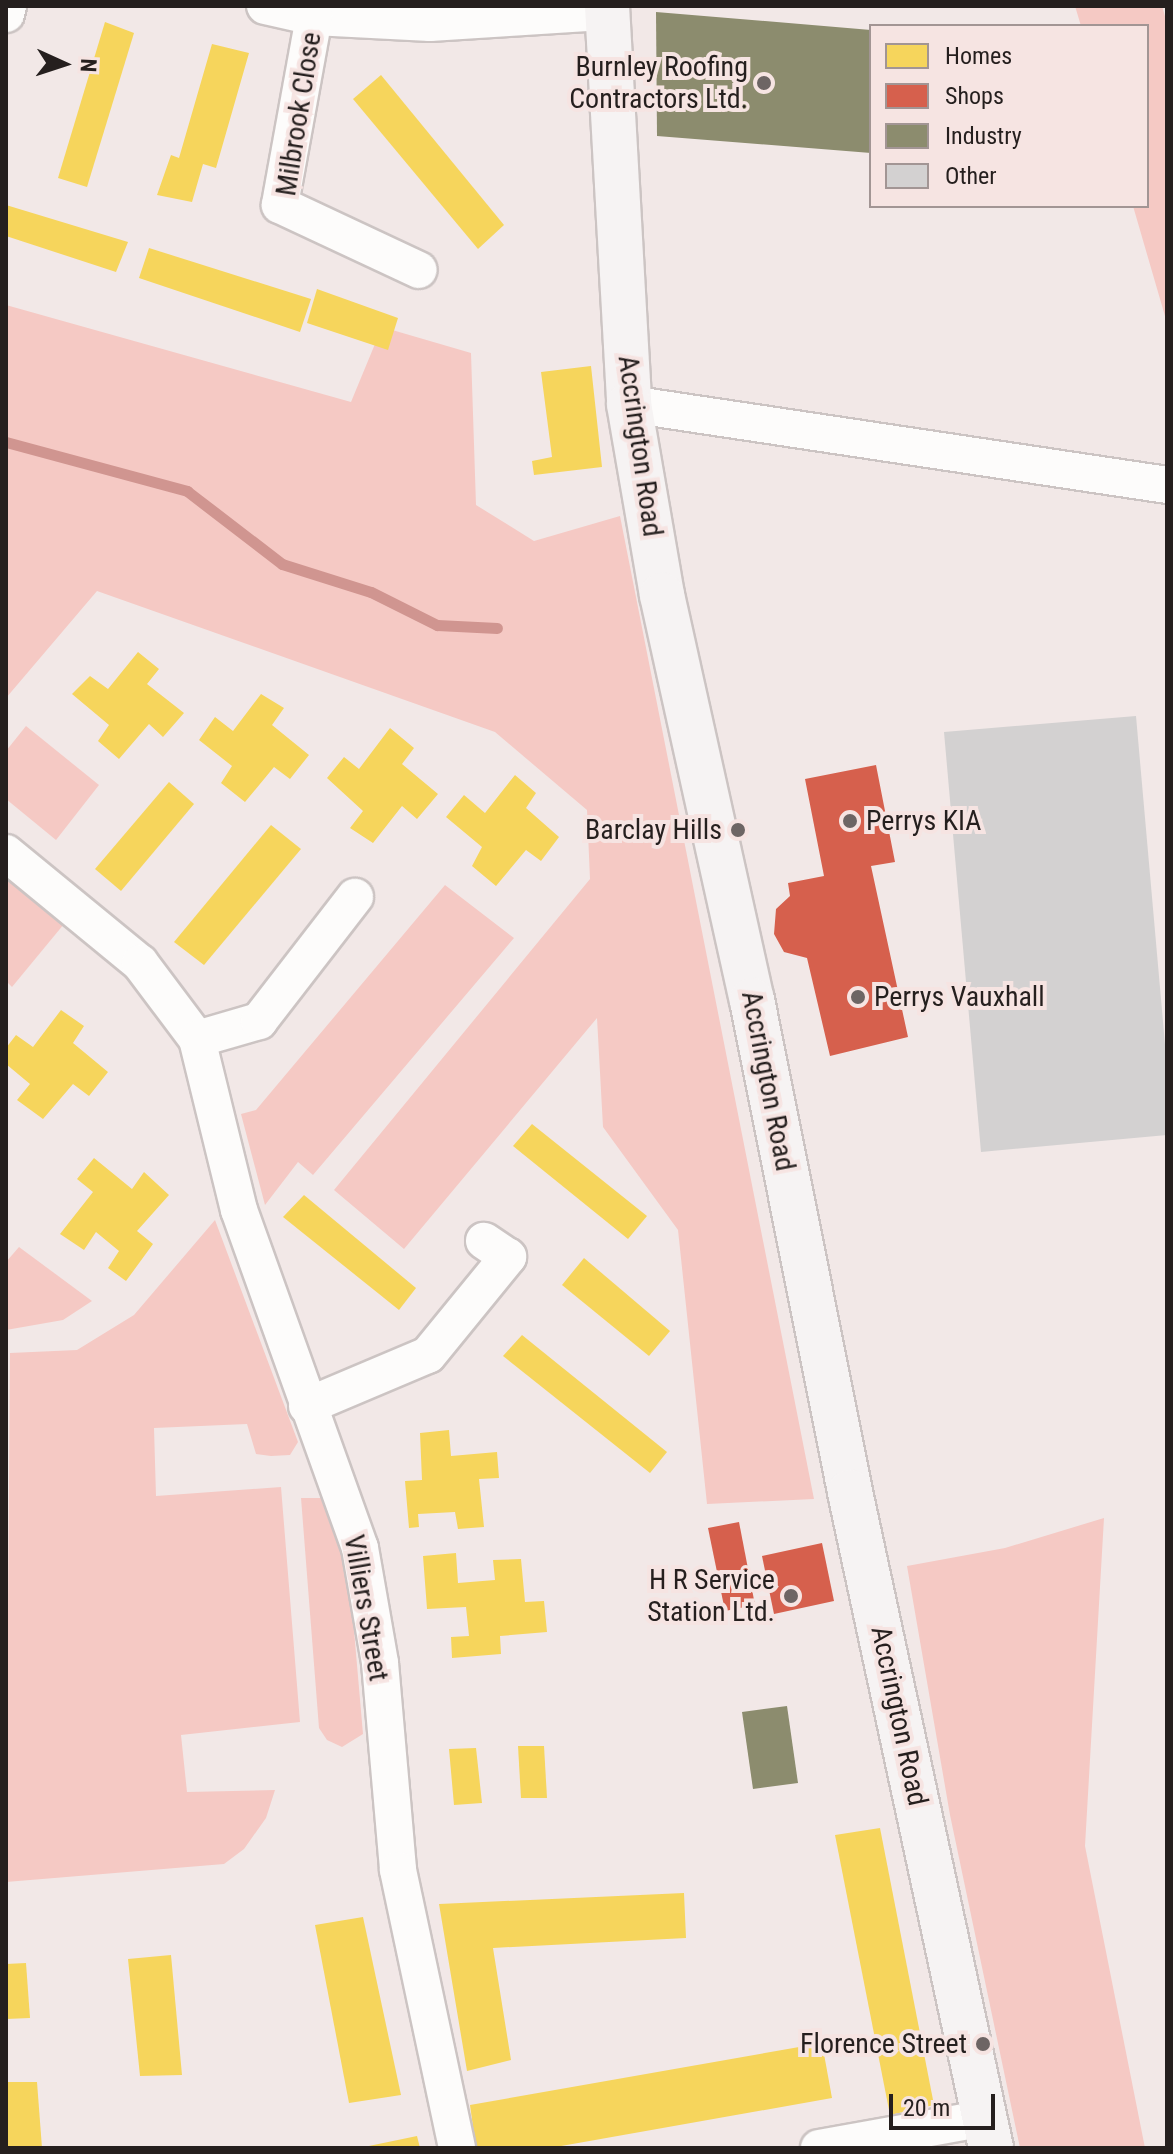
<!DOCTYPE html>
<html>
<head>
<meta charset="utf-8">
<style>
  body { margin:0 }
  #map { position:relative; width:1173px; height:2154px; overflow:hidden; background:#f2e8e7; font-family:"Roboto Condensed",sans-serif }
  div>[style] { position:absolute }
  .green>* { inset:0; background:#f5c9c4 }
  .homes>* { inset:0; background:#f6d55c }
  .shops>* { inset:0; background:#d6604d }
  .industry>* { inset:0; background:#8c8c6e }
  .stream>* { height:11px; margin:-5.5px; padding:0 5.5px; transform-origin:5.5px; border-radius:5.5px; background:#d09590 }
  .building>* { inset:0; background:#d3d1d1 }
  .roads { filter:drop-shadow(2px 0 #ccc4c3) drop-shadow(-2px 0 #ccc4c3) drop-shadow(0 2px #ccc4c3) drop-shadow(0 -2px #ccc4c3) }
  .street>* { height:36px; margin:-18px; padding:0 18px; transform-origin:18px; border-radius:18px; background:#fdfcfb }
  .primary>* { height:44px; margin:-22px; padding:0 22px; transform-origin:22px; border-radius:22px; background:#f6f3f3 }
  .dots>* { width:22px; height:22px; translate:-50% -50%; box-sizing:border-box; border:4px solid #f6e4e2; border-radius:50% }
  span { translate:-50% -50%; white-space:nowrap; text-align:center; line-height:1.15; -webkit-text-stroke:8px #f6e4e2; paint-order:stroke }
  .poi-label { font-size:28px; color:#251f1e }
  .right { translate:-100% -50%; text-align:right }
  .left { translate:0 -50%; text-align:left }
  .street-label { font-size:28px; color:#251f1e }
  .frame { position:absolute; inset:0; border:8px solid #251f1e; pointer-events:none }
  .legend { position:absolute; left:869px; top:24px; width:280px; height:184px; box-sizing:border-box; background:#f6e4e2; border:2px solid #a29594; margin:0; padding:10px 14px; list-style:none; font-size:24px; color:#251f1e }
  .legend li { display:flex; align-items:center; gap:16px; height:40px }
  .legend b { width:40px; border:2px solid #a29594 }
  .north { position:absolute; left:24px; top:24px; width:80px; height:80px; -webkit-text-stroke:6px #f6e4e2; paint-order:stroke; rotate:93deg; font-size:22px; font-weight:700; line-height:32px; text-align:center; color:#251f1e }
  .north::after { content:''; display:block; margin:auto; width:28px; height:36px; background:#251f1e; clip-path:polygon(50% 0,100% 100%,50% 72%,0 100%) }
  .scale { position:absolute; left:889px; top:2094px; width:106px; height:36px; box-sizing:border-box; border:4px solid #251f1e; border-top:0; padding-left:10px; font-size:24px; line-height:28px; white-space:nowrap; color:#251f1e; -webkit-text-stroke:6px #f6e4e2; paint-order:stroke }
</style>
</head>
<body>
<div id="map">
  <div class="green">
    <i style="clip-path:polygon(1075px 6px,1162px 6px,1167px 23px,1167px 323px,1133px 206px,1147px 206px,1147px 26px,1081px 26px)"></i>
    <i style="clip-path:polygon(6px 305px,351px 402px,382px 327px,471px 353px,476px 505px,534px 541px,620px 516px,814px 1499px,707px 1504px,678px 1230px,603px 1127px,597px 1018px,404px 1249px,334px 1190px,590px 879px,587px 810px,495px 732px,97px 591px,6px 698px)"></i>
    <i style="clip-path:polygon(26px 726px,99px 785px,56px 840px,6px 799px,6px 751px)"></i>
    <i style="clip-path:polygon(8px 877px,64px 924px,12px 987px,6px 981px)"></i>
    <i style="clip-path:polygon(445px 885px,514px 938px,313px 1175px,298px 1162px,265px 1205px,241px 1114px,256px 1110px)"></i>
    <i style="clip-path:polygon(215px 1220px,298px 1442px,290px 1455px,271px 1456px,256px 1454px,247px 1424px,154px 1428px,156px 1496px,281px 1487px,300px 1722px,181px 1735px,187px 1792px,275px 1790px,266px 1818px,244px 1849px,224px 1864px,6px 1882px,10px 1353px,77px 1350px,134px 1315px)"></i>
    <i style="clip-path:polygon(19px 1247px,92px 1301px,63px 1320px,6px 1330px,6px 1262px)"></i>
    <i style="clip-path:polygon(301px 1498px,323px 1498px,337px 1533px,353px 1619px,363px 1734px,342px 1747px,327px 1740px,319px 1728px)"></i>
    <i style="clip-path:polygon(1104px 1518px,1085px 1846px,1145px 2148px,1020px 2148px,950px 1815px,907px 1566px,1005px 1548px)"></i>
  </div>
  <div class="homes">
    <i style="clip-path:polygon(105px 22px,134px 33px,87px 187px,58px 178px)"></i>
    <i style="clip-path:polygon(212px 44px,249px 53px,216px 168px,203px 164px,192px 202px,157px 195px,171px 155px,179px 158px)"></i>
    <i style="clip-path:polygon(381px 75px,504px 225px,478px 249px,353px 99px)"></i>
    <i style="clip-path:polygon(6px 205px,128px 242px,116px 272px,6px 236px)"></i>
    <i style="clip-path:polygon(149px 248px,311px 299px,300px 332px,139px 278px)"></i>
    <i style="clip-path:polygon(317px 289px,398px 318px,388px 350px,307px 323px)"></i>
    <i style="clip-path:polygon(591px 366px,602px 467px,534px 475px,532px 461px,552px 457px,541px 372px)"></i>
    <i style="clip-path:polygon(138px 652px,159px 669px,147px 684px,184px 713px,163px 737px,149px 724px,119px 759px,98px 741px,109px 725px,72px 694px,90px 676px,108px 689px)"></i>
    <i style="clip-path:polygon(261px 694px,284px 708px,272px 725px,309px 755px,290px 779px,274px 767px,245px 802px,221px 783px,232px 766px,199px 740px,215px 717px,233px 731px)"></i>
    <i style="clip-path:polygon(390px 728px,414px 748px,402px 764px,438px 794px,417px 819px,402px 806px,373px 843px,350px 828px,363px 811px,327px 778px,344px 757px,359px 769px)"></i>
    <i style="clip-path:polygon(515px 775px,536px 793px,526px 808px,559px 837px,541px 861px,526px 850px,496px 886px,472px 866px,482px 847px,446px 817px,464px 795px,485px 813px)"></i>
    <i style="clip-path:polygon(169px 782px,194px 804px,121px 891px,95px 869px)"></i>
    <i style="clip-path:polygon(271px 825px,301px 849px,204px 965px,174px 942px)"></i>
    <i style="clip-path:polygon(61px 1010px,84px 1026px,73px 1043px,108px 1072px,89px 1096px,73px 1084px,43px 1119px,17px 1100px,30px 1084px,6px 1064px,6px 1048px,16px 1035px,33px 1047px)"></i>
    <i style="clip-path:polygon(532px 1124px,647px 1216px,628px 1239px,513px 1146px)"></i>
    <i style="clip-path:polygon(94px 1158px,132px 1189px,144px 1172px,169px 1195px,137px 1231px,153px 1244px,126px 1281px,108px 1268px,119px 1251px,96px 1232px,84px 1250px,60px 1234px,93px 1192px,77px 1179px)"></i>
    <i style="clip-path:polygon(304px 1195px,416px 1288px,399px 1310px,283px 1217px)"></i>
    <i style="clip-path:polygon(584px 1258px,670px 1331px,649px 1356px,562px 1285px)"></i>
    <i style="clip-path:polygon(522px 1335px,667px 1452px,650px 1473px,503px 1356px)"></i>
    <i style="clip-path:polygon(449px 1430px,451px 1456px,497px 1452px,499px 1478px,479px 1479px,484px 1527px,458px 1529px,455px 1512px,418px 1514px,419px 1527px,409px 1528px,405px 1481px,422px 1480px,420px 1433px)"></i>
    <i style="clip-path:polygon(456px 1553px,458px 1583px,495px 1580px,493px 1560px,521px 1559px,525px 1602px,544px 1601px,547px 1632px,500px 1636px,501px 1654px,452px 1658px,451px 1637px,469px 1636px,466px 1607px,427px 1609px,423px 1556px)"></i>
    <i style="clip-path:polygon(518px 1746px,544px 1746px,547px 1798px,521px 1798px)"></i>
    <i style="clip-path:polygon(476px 1748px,482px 1803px,454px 1805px,449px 1749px)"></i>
    <i style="clip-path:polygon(880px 1828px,934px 2105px,890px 2115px,835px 1835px)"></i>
    <i style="clip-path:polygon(684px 1893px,686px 1938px,493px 1948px,511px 2060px,467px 2071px,439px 1904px)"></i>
    <i style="clip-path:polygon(363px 1917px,401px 2095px,349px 2103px,315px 1925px)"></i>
    <i style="clip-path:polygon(171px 1955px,182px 2075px,140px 2076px,128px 1959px)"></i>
    <i style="clip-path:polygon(26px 1963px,30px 2018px,6px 2019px,6px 1964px)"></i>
    <i style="clip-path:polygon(822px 2043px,832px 2098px,550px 2148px,476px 2148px,470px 2105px)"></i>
    <i style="clip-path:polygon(6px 2082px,37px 2082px,42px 2148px,6px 2148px)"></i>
    <i style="clip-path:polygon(417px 2136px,420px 2148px,364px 2148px,364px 2147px)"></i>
  </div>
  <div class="shops">
    <i style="clip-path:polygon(876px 765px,895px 862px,871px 866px,908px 1037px,830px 1056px,807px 958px,784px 952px,774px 934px,776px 909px,790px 896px,788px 883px,824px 876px,805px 779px)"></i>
    <i style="clip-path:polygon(739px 1522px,755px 1605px,725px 1611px,708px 1528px)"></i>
    <i style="clip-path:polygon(822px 1543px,834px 1601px,774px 1614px,762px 1556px)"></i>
  </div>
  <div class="industry">
    <i style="clip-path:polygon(656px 12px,871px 30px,871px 153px,657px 136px)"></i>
    <i style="clip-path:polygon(787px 1706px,798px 1783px,753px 1789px,742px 1712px)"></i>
  </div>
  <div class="stream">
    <i style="left:6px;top:442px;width:188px;rotate:15.1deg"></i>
    <i style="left:187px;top:491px;width:120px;rotate:37.5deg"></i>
    <i style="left:282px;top:564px;width:93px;rotate:17.5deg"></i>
    <i style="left:371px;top:592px;width:74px;rotate:26.6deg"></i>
    <i style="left:437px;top:625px;width:60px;rotate:2.9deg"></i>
  </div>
  <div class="building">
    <i style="clip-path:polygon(1136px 716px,1167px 1067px,1167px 1135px,981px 1152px,944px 732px)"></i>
  </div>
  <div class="roads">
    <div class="street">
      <i style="left:265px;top:6px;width:50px;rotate:12.7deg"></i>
      <i style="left:314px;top:17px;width:116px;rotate:3deg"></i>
      <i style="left:430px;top:23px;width:177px;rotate:-3.6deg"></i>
      <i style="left:6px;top:14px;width:8px;rotate:-76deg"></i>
      <i style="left:314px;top:17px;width:191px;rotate:100.3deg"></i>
      <i style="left:280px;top:205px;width:153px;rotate:25.1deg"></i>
      <i style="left:629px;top:404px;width:544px;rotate:8.56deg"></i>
      <i style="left:6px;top:853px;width:173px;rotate:39.4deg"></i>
      <i style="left:140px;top:963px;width:95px;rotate:53.1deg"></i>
      <i style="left:197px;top:1039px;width:176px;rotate:76.2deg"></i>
      <i style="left:239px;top:1210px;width:359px;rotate:70.3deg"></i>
      <i style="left:360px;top:1548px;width:117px;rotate:80.1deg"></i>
      <i style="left:380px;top:1663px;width:208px;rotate:85deg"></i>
      <i style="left:398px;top:1870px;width:284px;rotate:78deg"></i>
      <i style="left:197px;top:1039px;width:65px;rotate:-16.2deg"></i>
      <i style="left:259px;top:1021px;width:157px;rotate:-52.3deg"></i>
      <i style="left:307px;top:1406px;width:131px;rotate:-22.9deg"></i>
      <i style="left:428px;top:1355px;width:127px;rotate:-50.8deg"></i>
      <i style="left:508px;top:1257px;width:29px;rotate:-146deg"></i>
      <i style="left:819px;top:2148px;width:169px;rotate:-10.2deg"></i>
    </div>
    <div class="primary">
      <i style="left:607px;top:6px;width:399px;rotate:86.8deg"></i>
      <i style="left:629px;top:404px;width:194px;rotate:80.2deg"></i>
      <i style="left:662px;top:595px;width:415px;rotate:77.5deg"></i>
      <i style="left:752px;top:1000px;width:502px;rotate:78.73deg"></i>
      <i style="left:850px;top:1492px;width:671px;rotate:77.87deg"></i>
    </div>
  </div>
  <div class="dots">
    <i style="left:764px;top:83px;background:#6d6564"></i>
    <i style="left:850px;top:821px;background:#6d6564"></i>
    <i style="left:738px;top:830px;background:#6d6564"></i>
    <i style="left:858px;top:997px;background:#6d6564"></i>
    <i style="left:791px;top:1596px;background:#6d6564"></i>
    <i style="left:983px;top:2044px;background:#6d6564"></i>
  </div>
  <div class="poi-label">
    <span class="right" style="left:748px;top:83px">Burnley Roofing<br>Contractors Ltd.</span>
    <span class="left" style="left:866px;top:821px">Perrys KIA</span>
    <span class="right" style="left:722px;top:830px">Barclay Hills</span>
    <span class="left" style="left:874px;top:997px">Perrys Vauxhall</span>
    <span class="right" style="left:775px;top:1596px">H R Service<br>Station Ltd.</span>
    <span class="right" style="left:967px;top:2044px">Florence Street</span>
  </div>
  <div class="street-label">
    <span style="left:299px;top:114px;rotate:-81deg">Milbrook Close</span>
    <span style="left:640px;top:446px;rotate:82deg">Accrington Road</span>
    <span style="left:768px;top:1081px;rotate:79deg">Accrington Road</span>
    <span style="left:366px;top:1608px;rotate:80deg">Villiers Street</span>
    <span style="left:899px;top:1716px;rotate:78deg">Accrington Road</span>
  </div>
  <div class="frame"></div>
  <ul class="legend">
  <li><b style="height:22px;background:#f6d55c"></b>Homes</li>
  <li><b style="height:22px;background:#d6604d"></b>Shops</li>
  <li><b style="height:22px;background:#8c8c6e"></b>Industry</li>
  <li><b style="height:22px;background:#d3d1d1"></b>Other</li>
  </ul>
  <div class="north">N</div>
  <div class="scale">20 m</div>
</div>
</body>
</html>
